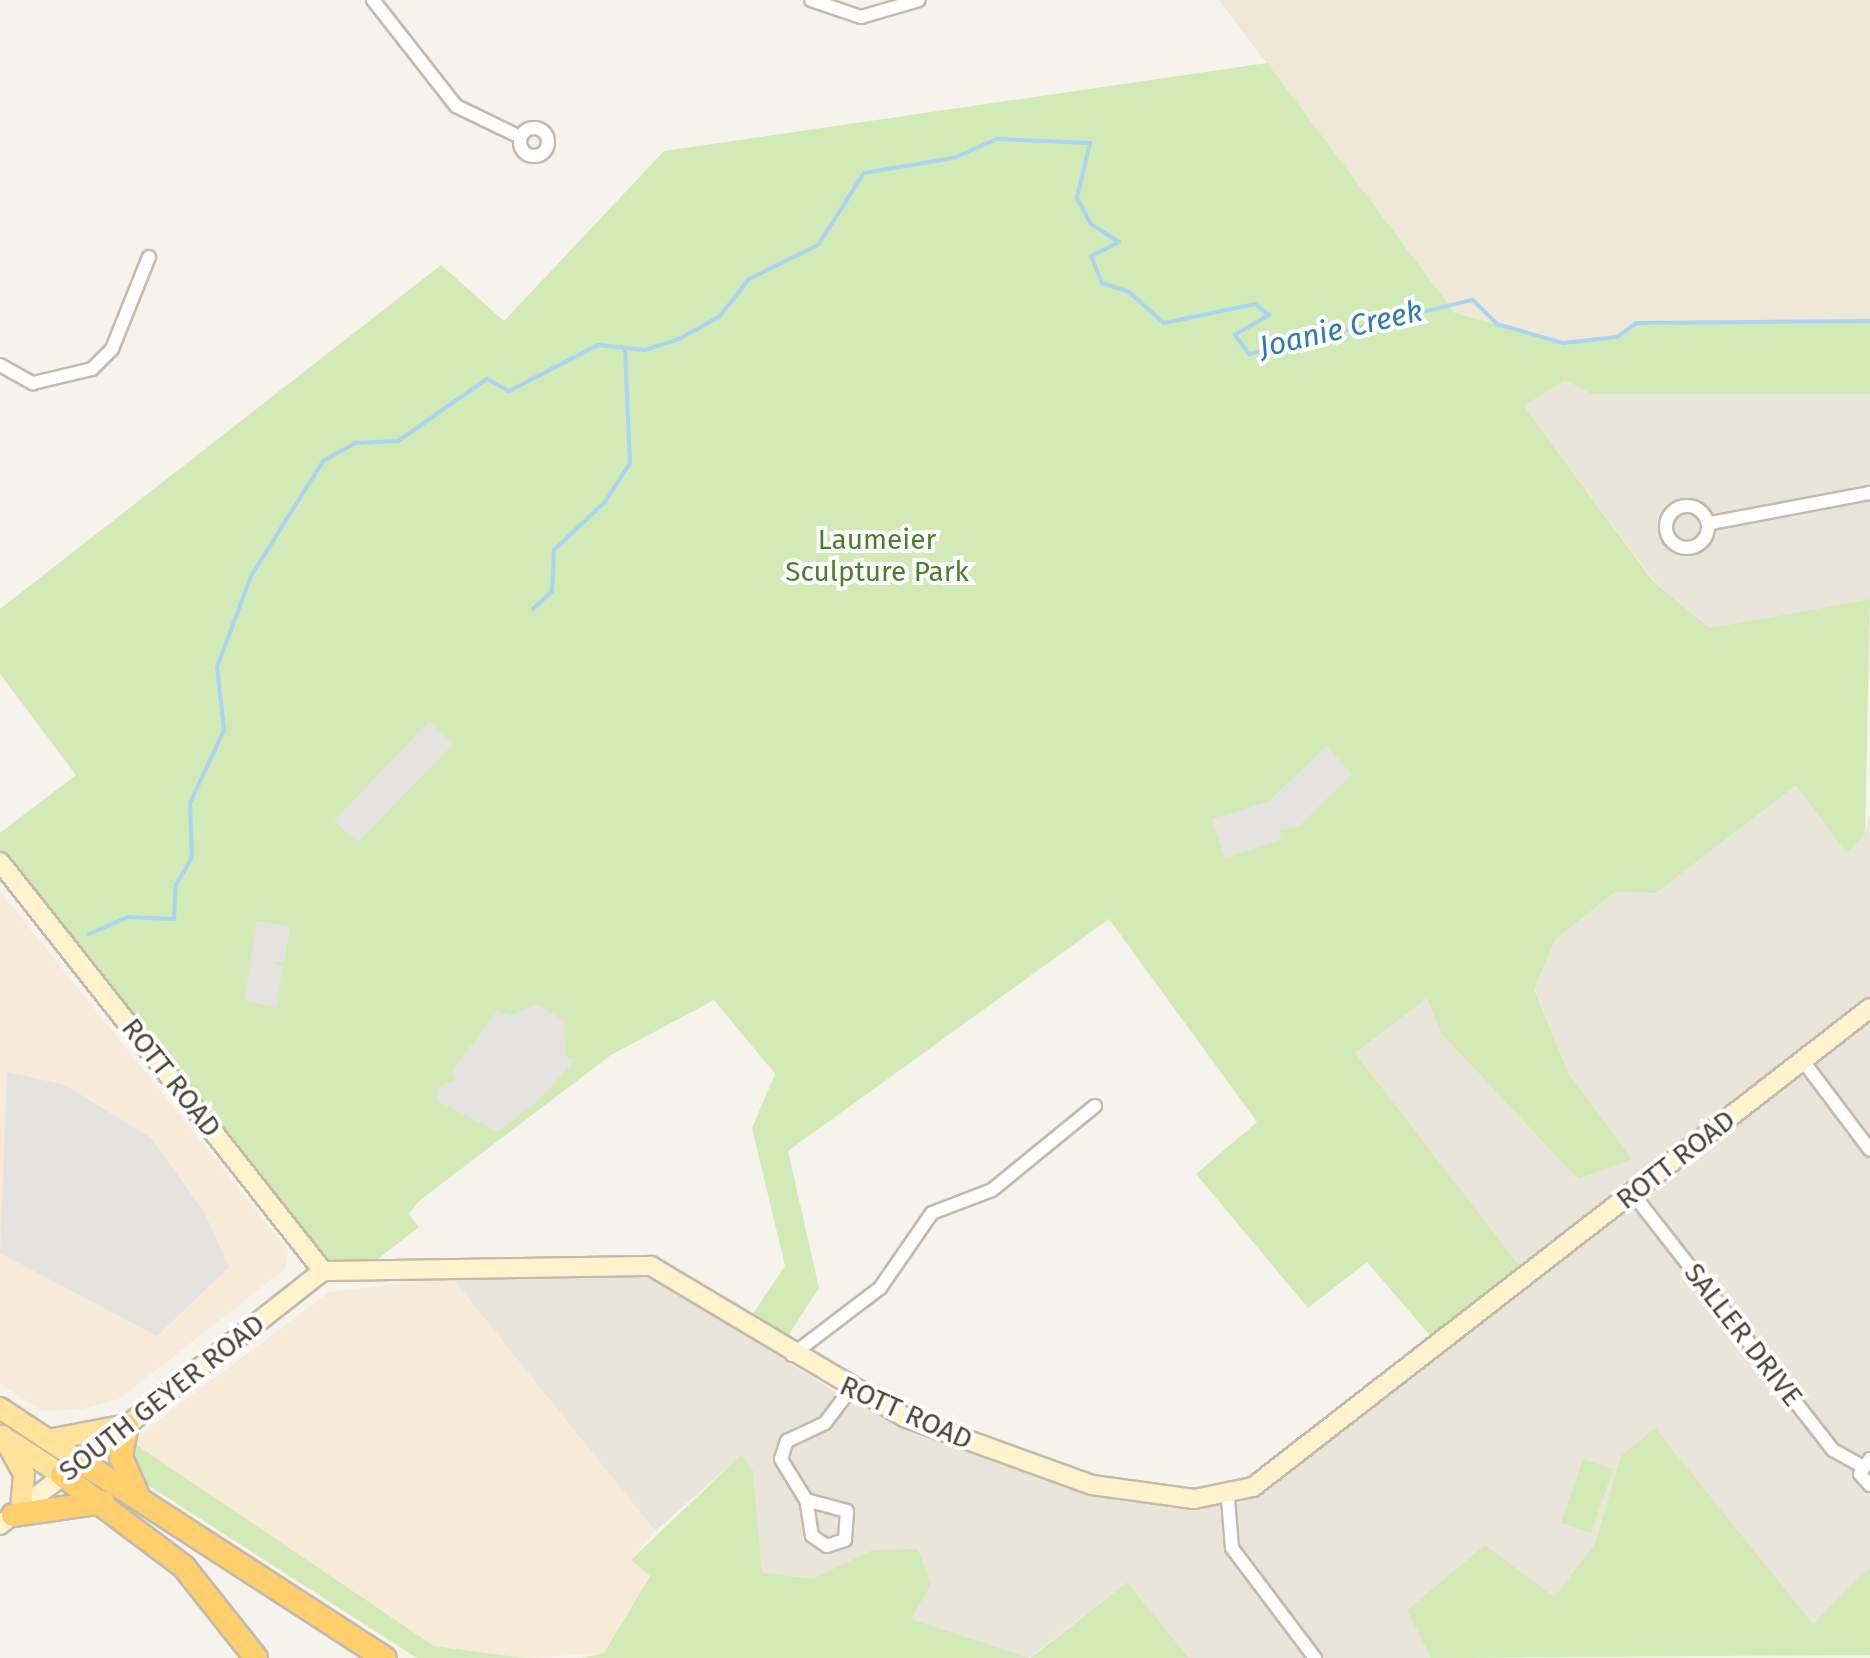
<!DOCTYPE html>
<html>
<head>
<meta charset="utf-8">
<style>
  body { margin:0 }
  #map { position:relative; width:1870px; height:1658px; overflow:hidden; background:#f6f3ec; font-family:"Fira Sans",sans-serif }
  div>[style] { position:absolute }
  .residential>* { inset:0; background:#eae5da }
  .commercial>* { inset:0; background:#f7ead8 }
  .education>* { inset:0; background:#efe8d6 }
  .green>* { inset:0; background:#d2eab5 }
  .parking>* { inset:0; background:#e5e3e0 }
  .stream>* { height:4px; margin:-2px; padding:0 2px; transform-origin:2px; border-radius:2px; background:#a9d4f2 }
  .roads { filter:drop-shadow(2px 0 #c2bbae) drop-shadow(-2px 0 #c2bbae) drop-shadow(0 2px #c2bbae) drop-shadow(0 -2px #c2bbae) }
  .street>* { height:12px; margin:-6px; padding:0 6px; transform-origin:6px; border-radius:6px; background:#fff }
  .street>.ring { margin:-6px; padding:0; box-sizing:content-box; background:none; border:12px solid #fff; border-radius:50% }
  .secondary>* { height:18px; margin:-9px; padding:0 9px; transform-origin:9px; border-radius:9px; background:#fff3cd }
  .primary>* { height:20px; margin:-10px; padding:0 10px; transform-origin:10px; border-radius:10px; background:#ffe39c }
  .highway>* { height:22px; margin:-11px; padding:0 11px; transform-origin:11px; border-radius:11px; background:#ffcf6e }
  span { translate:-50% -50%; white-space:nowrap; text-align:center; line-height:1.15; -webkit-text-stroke:8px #fff; paint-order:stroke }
  .park-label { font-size:28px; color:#4a7f2a }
  .street-label { font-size:28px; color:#4b4439 }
  .water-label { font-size:30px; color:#2e7ab2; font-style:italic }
</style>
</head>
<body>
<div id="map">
  <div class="residential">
    <i style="clip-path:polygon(1565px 380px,1591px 394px,1870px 394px,1870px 599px,1710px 628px,1654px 581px,1524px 406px)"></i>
    <i style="clip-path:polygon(1796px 784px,1865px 835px,1870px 815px,1870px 999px,1522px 1269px,1354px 1052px,1427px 998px,1577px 1179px,1631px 1158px,1569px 1074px,1534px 988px,1555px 940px,1615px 892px,1656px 893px)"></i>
    <i style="clip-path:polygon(1870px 1014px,1870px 1567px,1813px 1625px,1621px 1456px,1595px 1543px,1554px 1597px,1408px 1609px,1431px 1658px,1189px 1658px,1127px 1582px,1029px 1658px,910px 1619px,872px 1550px,812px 1579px,762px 1572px,753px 1471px,741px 1456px,655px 1531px,451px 1277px,645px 1273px,858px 1406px,1109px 1493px,1237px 1504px)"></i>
  </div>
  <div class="commercial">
    <i style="clip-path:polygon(0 891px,288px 1250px,285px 1269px,119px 1399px,83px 1409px,42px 1411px,0 1384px)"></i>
    <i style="clip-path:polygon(451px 1277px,655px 1531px,631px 1560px,650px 1575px,604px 1653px,526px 1658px,434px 1646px,131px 1441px,329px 1292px)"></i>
  </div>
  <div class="education">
    <i style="clip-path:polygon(1219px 0,1870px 0,1870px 321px,1636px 323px,1617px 337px,1563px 343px,1455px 313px)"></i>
  </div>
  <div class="green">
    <i style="clip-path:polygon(1267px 63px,1455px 313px,1563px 343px,1617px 337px,1636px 323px,1870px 321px,1870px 394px,1591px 394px,1565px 380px,1524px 406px,1653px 581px,1710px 628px,1870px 599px,1865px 835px,1846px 853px,1796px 785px,1656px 893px,1615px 892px,1555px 940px,1534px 989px,1569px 1074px,1632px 1159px,1578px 1179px,1441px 1033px,1427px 998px,1355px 1053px,1522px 1269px,1433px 1339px,1367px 1262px,1308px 1308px,1196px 1174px,1257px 1122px,1109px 919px,788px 1151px,819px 1288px,784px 1342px,749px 1319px,785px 1266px,752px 1128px,775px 1074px,714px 1000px,611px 1055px,419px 1201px,409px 1214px,419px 1227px,365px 1269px,326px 1260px,0 853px,0 833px,76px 775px,0 674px,0 609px,441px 265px,504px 321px,664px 151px)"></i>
    <i style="clip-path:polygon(1655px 1428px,1813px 1624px,1870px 1567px,1870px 1655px,1431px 1658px,1407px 1610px,1485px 1545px,1554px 1597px,1595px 1543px,1621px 1456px)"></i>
    <i style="clip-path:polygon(131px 1441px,434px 1646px,526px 1658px,417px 1658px,137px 1478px)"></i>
    <i style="clip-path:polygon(741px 1455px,753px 1470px,762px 1572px,812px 1579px,872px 1550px,918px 1549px,931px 1584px,911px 1619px,1029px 1658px,581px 1658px,604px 1653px,650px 1576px,631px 1560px)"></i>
    <i style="clip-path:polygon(1583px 1459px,1613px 1469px,1591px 1533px,1561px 1523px)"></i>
    <i style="clip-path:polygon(1127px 1582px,1189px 1658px,1030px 1658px,1051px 1642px)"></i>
  </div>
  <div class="parking">
    <i style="clip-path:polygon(429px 721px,453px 744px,358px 842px,334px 821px)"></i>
    <i style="clip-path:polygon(1326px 746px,1352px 774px,1299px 826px,1279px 830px,1282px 839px,1225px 858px,1212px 819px,1269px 801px)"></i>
    <i style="clip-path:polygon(257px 921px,290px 927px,284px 962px,273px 962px,283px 966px,276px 1008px,244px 1000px)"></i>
    <i style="clip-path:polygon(537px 1004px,566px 1022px,565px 1055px,574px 1061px,539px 1100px,498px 1132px,439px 1102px,436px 1088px,455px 1080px,452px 1071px,498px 1010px,509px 1016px)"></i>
    <i style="clip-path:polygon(7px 1072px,65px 1085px,151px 1138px,204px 1212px,229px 1267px,157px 1336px,0 1253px)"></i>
  </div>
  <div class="stream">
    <i style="left:533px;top:609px;width:26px;rotate:-43deg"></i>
    <i style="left:552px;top:591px;width:41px;rotate:-87.2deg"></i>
    <i style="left:554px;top:550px;width:70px;rotate:-43.3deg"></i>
    <i style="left:605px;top:502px;width:46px;rotate:-57.3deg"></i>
    <i style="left:630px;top:463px;width:115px;rotate:-92.5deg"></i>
    <i style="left:89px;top:934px;width:43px;rotate:-23.6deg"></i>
    <i style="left:128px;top:917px;width:46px;rotate:2.5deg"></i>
    <i style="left:174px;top:919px;width:34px;rotate:-87deg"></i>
    <i style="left:176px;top:885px;width:32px;rotate:-60deg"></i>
    <i style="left:192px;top:857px;width:54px;rotate:-92.1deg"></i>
    <i style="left:190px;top:803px;width:81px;rotate:-65deg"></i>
    <i style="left:224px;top:730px;width:63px;rotate:-96.3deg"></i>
    <i style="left:217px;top:667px;width:97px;rotate:-69.5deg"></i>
    <i style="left:251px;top:576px;width:136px;rotate:-57.9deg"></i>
    <i style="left:323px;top:461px;width:38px;rotate:-29deg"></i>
    <i style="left:356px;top:443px;width:42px;rotate:-2.7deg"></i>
    <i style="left:398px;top:441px;width:108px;rotate:-34.9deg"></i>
    <i style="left:487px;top:379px;width:25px;rotate:29deg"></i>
    <i style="left:509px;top:391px;width:100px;rotate:-27.3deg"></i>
    <i style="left:598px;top:345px;width:47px;rotate:6.1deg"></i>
    <i style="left:645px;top:350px;width:36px;rotate:-18deg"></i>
    <i style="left:679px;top:339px;width:46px;rotate:-28.8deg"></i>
    <i style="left:719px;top:317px;width:48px;rotate:-51.7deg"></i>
    <i style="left:749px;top:279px;width:77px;rotate:-26.2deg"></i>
    <i style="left:818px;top:245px;width:85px;rotate:-57.4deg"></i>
    <i style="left:864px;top:173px;width:91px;rotate:-9.5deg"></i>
    <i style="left:954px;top:158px;width:47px;rotate:-23.8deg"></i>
    <i style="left:997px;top:139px;width:93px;rotate:2.5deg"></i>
    <i style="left:1090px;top:143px;width:57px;rotate:103.3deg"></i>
    <i style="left:1077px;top:198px;width:30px;rotate:62deg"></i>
    <i style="left:1091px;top:224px;width:33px;rotate:33deg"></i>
    <i style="left:1119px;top:242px;width:31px;rotate:153deg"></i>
    <i style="left:1091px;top:256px;width:29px;rotate:68deg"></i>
    <i style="left:1102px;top:283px;width:28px;rotate:18deg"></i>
    <i style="left:1129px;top:292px;width:47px;rotate:41.5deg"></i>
    <i style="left:1164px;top:323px;width:93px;rotate:-11.8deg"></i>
    <i style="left:1255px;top:304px;width:18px;rotate:38deg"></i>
    <i style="left:1269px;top:315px;width:39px;rotate:150deg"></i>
    <i style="left:1235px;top:335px;width:24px;rotate:54deg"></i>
    <i style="left:1249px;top:354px;width:230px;rotate:-13.6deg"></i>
    <i style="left:1473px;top:300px;width:34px;rotate:45deg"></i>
    <i style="left:1497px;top:324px;width:69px;rotate:16.1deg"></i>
    <i style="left:1563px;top:343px;width:54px;rotate:-6.3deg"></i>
    <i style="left:1617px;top:337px;width:24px;rotate:-36deg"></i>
    <i style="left:1636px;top:323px;width:234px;rotate:-0.5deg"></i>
  </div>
  <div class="roads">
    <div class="street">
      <i style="left:373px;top:0;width:135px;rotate:51.9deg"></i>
      <i style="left:456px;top:106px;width:71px;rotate:25.8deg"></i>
      <i style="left:811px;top:0;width:53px;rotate:18.8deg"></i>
      <i style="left:861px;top:17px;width:60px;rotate:-16.3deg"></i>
      <i class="ring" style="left:520px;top:128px;width:16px;height:16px"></i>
      <i style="left:0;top:365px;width:38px;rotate:29deg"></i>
      <i style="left:33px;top:383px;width:61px;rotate:-13.3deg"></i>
      <i style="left:92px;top:369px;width:28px;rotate:-45deg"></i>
      <i style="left:112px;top:349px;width:99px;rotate:-68.1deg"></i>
      <i class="ring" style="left:1666px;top:506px;width:30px;height:30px"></i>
      <i style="left:1711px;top:523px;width:162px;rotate:-10.7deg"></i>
      <i style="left:1803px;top:1061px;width:111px;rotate:53deg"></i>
      <i style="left:1633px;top:1194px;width:325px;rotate:52deg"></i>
      <i style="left:1833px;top:1450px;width:33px;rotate:29deg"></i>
      <i style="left:792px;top:1355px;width:111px;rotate:-37.3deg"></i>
      <i style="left:880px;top:1288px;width:91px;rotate:-55.3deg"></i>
      <i style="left:932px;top:1213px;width:64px;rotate:-21deg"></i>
      <i style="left:992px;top:1190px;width:133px;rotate:-39.2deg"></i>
      <i style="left:1870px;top:1459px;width:18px;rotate:124deg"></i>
      <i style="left:1860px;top:1474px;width:15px;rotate:48deg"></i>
      <i style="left:1228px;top:1499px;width:49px;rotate:85.3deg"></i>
      <i style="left:1232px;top:1548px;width:138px;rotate:53deg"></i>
      <i style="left:806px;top:1500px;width:42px;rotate:15deg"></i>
      <i style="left:847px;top:1511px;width:29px;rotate:94deg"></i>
      <i style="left:845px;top:1540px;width:19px;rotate:162deg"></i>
      <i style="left:827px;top:1546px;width:18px;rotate:-146deg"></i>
      <i style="left:812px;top:1536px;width:36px;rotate:-99deg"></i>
      <i style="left:806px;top:1500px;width:48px;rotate:-121.4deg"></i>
      <i style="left:781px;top:1459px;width:19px;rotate:-72deg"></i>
      <i style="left:787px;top:1441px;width:42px;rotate:-25.3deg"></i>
      <i style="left:825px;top:1423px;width:40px;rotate:-53deg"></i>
    </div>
    <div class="secondary">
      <i style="left:0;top:862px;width:521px;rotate:51.7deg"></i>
      <i style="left:323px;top:1271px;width:328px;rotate:-0.9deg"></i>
      <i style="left:651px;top:1266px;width:295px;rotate:30.8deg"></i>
      <i style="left:904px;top:1417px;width:200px;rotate:19.9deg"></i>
      <i style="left:1092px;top:1485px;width:103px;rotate:7.8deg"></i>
      <i style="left:1194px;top:1499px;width:60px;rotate:-11.5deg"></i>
      <i style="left:1253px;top:1487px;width:781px;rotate:-37.82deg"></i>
      <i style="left:0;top:1525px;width:411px;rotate:-38.2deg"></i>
    </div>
    <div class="primary">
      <i style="left:0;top:1408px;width:96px;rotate:33.5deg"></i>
      <i style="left:3px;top:1436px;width:43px;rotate:61.1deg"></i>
      <i style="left:24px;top:1474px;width:34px;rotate:95deg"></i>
      <i style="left:48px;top:1440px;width:80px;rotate:-10.8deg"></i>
      <i style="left:10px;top:1441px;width:62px;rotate:33.2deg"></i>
    </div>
    <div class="highway">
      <i style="left:127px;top:1425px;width:33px;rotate:101deg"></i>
      <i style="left:121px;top:1457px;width:45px;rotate:66.3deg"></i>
      <i style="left:80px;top:1461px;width:363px;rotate:32.9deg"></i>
      <i style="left:62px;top:1475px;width:153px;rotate:37deg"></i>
      <i style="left:184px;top:1567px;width:116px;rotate:51.6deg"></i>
      <i style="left:13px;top:1515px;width:91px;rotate:-8.2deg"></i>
    </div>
  </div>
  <div class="park-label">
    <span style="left:877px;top:556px">Laumeier<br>Sculpture Park</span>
  </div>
  <div class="street-label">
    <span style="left:171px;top:1078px;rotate:52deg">ROTT ROAD</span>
    <span style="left:1676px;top:1160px;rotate:-38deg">ROTT ROAD</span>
    <span style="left:1743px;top:1335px;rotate:52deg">SALLER DRIVE</span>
    <span style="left:162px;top:1398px;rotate:-38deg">SOUTH GEYER ROAD</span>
    <span style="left:906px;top:1413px;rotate:24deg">ROTT ROAD</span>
  </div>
  <div class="water-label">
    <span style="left:1341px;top:329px;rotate:-13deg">Joanie Creek</span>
  </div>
</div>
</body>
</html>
